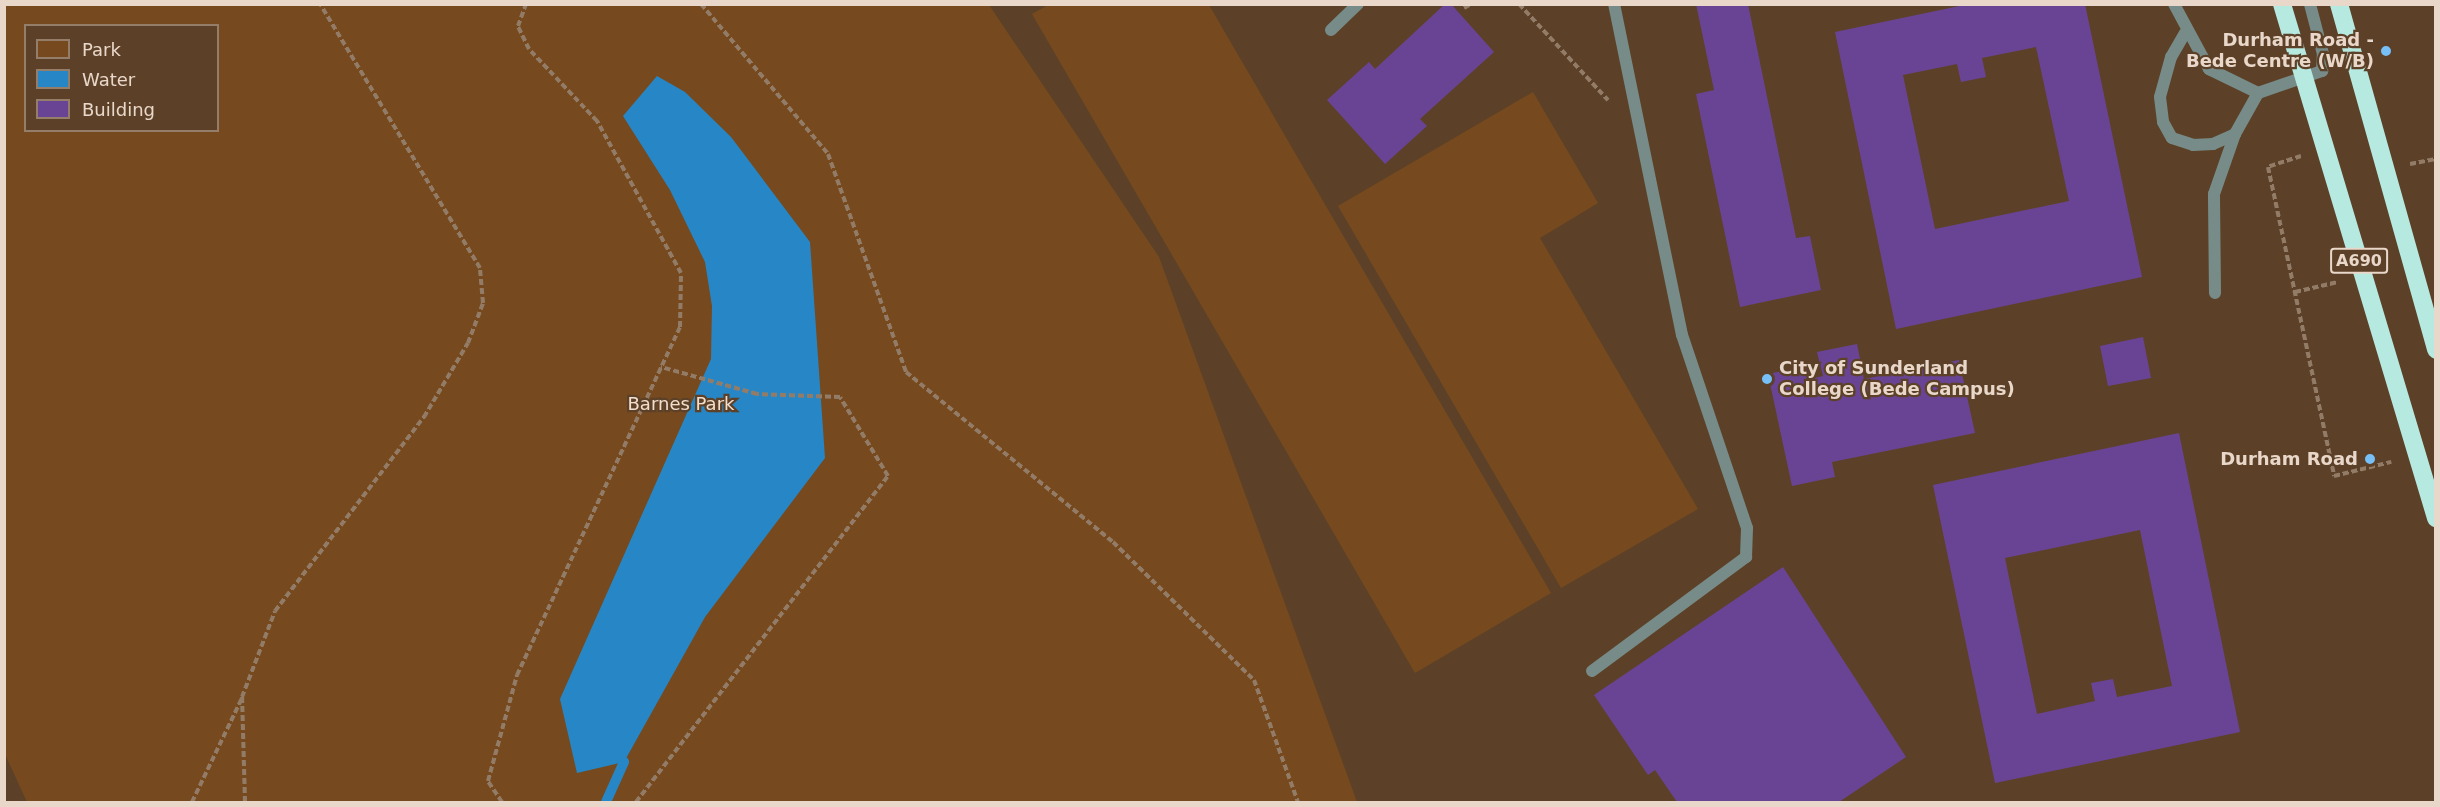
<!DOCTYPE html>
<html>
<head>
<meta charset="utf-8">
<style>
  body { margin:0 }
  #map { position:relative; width:2440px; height:807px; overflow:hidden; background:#5c4128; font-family:"DejaVu Sans",sans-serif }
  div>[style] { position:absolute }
  .green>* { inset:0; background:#764a1e }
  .water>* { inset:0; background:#2787c6 }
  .stream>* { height:10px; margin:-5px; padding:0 5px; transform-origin:5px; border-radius:5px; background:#2787c6 }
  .building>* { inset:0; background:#694494 }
  .path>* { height:4px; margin-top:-2px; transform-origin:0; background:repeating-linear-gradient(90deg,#937c67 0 6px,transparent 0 9px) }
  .lane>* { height:12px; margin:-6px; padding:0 6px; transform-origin:6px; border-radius:6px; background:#778c88 }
  .highway>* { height:18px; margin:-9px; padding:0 9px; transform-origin:9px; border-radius:9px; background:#b6e9e0 }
  .dots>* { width:16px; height:16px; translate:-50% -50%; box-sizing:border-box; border:3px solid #5c4128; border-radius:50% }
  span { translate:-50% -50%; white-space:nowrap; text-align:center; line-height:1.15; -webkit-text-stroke:4.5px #5c4128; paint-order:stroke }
  .shield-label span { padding:2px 4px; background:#5c4128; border:2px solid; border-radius:4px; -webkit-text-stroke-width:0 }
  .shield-label { font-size:16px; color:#e9d8ca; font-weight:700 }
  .poi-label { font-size:18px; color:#e9d8ca; font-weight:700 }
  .right { translate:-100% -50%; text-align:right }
  .left { translate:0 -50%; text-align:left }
  .park-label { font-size:18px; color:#f2decd }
  .frame { position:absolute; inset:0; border:6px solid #e9d8ca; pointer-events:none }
  .legend { position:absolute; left:24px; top:24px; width:195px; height:108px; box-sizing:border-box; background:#5c4128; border:2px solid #947d69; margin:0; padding:8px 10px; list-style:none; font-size:18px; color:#e9d8ca }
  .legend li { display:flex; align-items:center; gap:12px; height:30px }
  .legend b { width:30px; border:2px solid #947d69 }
</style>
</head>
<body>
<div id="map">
  <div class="green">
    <i style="clip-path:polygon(evenodd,4px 5px,989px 5px,1159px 257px,1357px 802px,27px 802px,4px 752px,4px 5px,26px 26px,218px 26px,218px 130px,26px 130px,26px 26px)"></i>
    <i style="clip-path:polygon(1048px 5px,1209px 5px,1551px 593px,1415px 673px,1032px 14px)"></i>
    <i style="clip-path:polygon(1533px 92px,1598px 203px,1540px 238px,1698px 509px,1561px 588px,1338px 206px)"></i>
  </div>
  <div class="water">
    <i style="clip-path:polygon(657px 76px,685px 92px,731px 137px,810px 242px,825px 458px,705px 617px,624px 762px,577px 773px,560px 699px,711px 359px,712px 306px,705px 262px,670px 190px,623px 116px)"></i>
  </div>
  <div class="stream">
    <i style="left:606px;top:802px;width:44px;rotate:-65.8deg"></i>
  </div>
  <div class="building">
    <i style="clip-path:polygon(1445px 4px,1451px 4px,1494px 52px,1420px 119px,1427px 126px,1385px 164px,1327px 100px,1369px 62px,1375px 69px)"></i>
    <i style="clip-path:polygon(1696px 4px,1748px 4px,1796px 238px,1810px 236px,1821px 290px,1740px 307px,1696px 94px,1714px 90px)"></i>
    <i style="clip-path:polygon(evenodd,1969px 4px,2085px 4px,2142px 277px,1896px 329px,1835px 32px,1969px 4px,2036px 47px,2069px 201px,1935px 229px,1903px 75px,1957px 64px,1961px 82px,1986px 77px,1982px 58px,2036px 47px)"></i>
    <i style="clip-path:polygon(2143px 337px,2151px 378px,2108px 386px,2100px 346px)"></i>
    <i style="clip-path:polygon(1857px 344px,1864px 379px,1959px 360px,1975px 433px,1832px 462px,1835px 477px,1792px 486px,1768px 374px,1808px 366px,1810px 379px,1823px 376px,1817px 352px)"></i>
    <i style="clip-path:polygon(evenodd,2179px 433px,2240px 732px,1995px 783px,1933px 485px,2179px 433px,2140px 530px,2172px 686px,2117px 697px,2113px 679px,2091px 683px,2095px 701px,2037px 714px,2005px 558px,2140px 530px)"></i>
    <i style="clip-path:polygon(1783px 567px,1906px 757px,1839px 802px,1677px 802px,1655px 770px,1648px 775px,1594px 695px)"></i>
  </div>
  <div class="path">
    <i style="left:701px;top:4px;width:197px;rotate:49.7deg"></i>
    <i style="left:828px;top:154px;width:232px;rotate:70.3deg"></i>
    <i style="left:906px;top:372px;width:268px;rotate:39.4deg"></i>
    <i style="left:1113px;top:542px;width:197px;rotate:44.4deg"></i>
    <i style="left:1254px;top:680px;width:130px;rotate:70.2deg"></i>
    <i style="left:1519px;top:4px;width:131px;rotate:47.2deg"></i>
    <i style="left:1891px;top:4px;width:1px;rotate:90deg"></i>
    <i style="left:1464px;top:8px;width:8px;rotate:-30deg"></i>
    <i style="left:2301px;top:156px;width:35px;rotate:162deg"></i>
    <i style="left:2268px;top:167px;width:316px;rotate:77.9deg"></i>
    <i style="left:2334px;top:476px;width:59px;rotate:-13.8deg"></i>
    <i style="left:2410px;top:164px;width:26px;rotate:-11deg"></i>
    <i style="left:2295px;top:292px;width:44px;rotate:-13.1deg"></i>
    <i style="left:192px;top:802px;width:115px;rotate:-64.3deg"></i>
    <i style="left:245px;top:802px;width:105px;rotate:-91.6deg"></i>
    <i style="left:242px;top:697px;width:92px;rotate:-69deg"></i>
    <i style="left:275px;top:611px;width:245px;rotate:-52.5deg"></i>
    <i style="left:424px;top:417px;width:86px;rotate:-59.3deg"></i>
    <i style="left:468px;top:343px;width:43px;rotate:-69.4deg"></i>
    <i style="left:483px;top:303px;width:35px;rotate:-95deg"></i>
    <i style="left:480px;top:268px;width:309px;rotate:-121.2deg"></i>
    <i style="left:502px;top:802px;width:25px;rotate:-124deg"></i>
    <i style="left:488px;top:781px;width:110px;rotate:-74.7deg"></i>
    <i style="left:517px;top:675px;width:384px;rotate:-64.9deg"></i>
    <i style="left:680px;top:327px;width:54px;rotate:-88.9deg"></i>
    <i style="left:681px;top:273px;width:174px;rotate:-118.9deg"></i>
    <i style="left:597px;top:121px;width:99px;rotate:-133.4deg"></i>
    <i style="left:529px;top:49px;width:25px;rotate:-116deg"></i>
    <i style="left:518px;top:26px;width:23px;rotate:-70deg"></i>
    <i style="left:636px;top:802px;width:412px;rotate:-52.3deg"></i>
    <i style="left:888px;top:476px;width:92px;rotate:-121.3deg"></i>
    <i style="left:840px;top:397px;width:83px;rotate:-177.9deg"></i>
    <i style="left:757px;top:394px;width:100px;rotate:-164.3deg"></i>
  </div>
  <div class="lane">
    <i style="left:2174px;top:4px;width:74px;rotate:61.7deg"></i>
    <i style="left:2209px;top:69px;width:55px;rotate:26.1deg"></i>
    <i style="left:1331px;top:30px;width:37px;rotate:-44deg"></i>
    <i style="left:2185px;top:33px;width:28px;rotate:120deg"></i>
    <i style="left:2171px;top:57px;width:41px;rotate:105.4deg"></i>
    <i style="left:2160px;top:97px;width:25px;rotate:83deg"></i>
    <i style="left:2163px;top:122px;width:18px;rotate:61deg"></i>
    <i style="left:2172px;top:138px;width:22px;rotate:18deg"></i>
    <i style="left:2193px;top:145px;width:20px;rotate:-3deg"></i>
    <i style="left:2213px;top:144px;width:24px;rotate:-24deg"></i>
    <i style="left:2235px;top:134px;width:47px;rotate:-60.7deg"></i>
    <i style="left:2258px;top:93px;width:68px;rotate:-19deg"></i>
    <i style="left:2322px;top:71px;width:17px;rotate:-87deg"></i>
    <i style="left:2323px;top:54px;width:52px;rotate:-104.6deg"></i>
    <i style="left:2215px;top:293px;width:99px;rotate:-90.6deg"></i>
    <i style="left:2214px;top:194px;width:64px;rotate:-70.7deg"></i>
    <i style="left:1592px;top:671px;width:192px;rotate:-36.5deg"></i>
    <i style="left:1746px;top:557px;width:29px;rotate:-88deg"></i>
    <i style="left:1747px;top:528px;width:204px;rotate:-108.6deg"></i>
    <i style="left:1682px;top:335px;width:338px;rotate:-101.6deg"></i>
  </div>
  <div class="highway">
    <i style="left:2282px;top:4px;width:537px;rotate:73.32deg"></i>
    <i style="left:2339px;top:4px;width:359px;rotate:74.3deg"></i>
  </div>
  <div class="dots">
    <i style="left:2386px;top:51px;background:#77bff7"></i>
    <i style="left:1767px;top:379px;background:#77bff7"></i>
    <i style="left:2370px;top:459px;background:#77bff7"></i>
  </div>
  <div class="shield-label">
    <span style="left:2359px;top:261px">A690</span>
  </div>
  <div class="poi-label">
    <span class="right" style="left:2374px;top:51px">Durham Road -<br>Bede Centre (W/B)</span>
    <span class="left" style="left:1779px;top:379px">City of Sunderland<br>College (Bede Campus)</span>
    <span class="right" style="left:2358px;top:459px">Durham Road</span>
  </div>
  <div class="park-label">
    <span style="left:681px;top:404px">Barnes Park</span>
  </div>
  <div class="frame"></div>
  <ul class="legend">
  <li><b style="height:16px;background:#764a1e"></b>Park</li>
  <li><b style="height:16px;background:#2787c6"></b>Water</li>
  <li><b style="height:16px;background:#694494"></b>Building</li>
  </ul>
</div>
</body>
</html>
